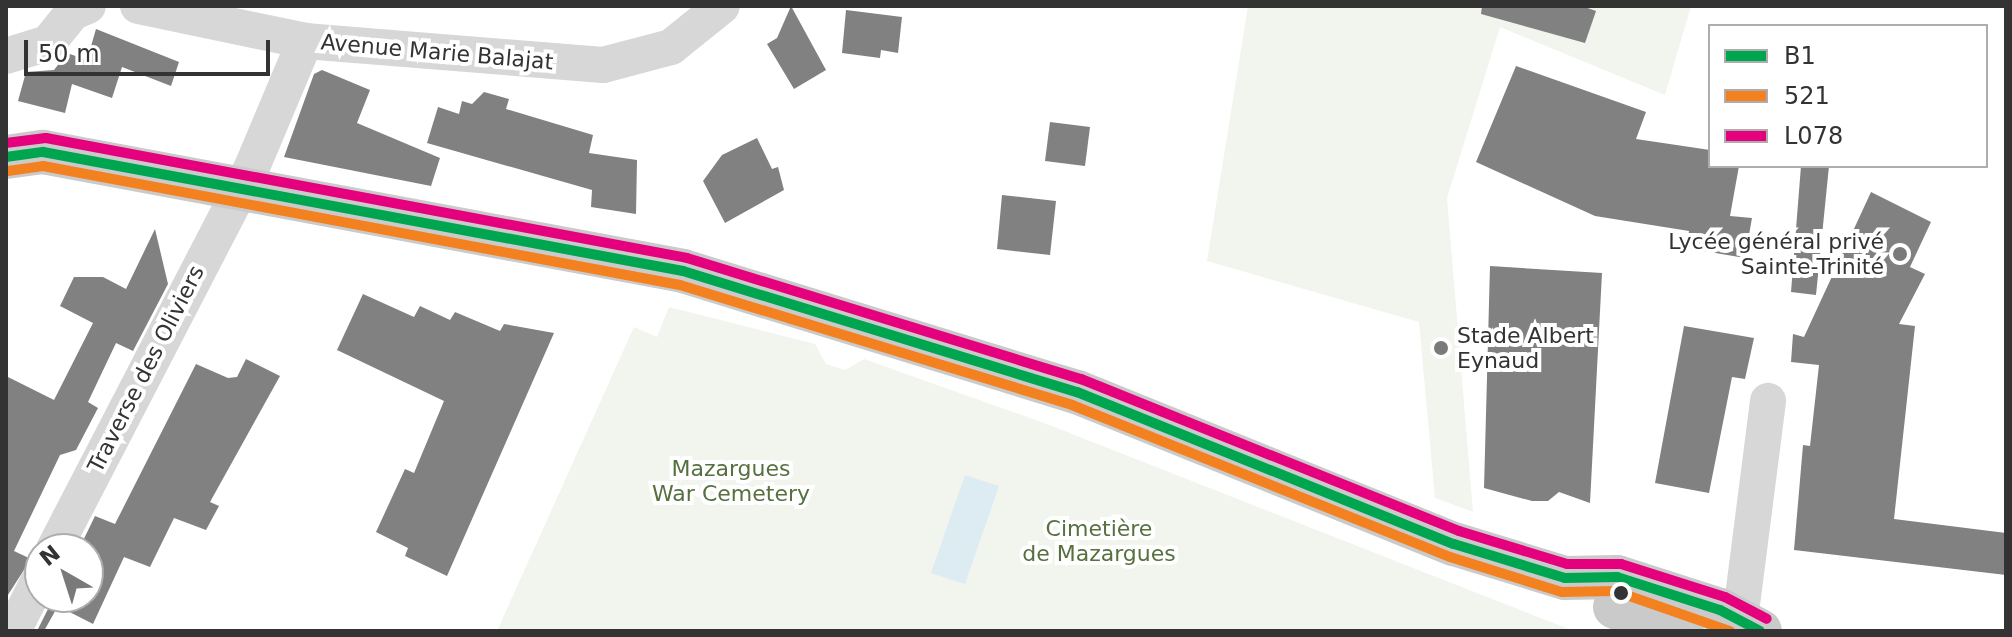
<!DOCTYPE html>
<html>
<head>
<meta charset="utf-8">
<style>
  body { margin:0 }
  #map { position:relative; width:2012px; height:637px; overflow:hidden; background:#fff; font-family:"DejaVu Sans",sans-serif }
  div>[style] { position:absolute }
  .green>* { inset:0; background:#f1f5ed }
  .water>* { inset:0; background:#ddebf3 }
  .building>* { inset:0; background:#818181 }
  .street>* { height:36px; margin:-18px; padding:0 18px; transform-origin:18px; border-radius:18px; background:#d7d7d7 }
  .primary>* { height:44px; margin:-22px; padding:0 22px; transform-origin:22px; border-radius:22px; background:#cacaca }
  .bus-1>* { height:10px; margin:-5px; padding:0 5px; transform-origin:5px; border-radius:5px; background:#00a550 }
  .bus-2>* { height:10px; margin:-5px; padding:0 5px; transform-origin:5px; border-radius:5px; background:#f4811f }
  .bus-3>* { height:10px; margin:-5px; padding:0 5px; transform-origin:5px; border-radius:5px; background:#e5007d }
  .dots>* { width:22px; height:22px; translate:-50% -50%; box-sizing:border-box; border:4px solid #fff; border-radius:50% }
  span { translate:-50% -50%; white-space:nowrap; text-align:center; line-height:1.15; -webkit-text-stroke:8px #fff; paint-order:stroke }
  .street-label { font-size:22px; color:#333 }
  .poi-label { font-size:22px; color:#333 }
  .right { translate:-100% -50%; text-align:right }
  .left { translate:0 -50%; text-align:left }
  .park-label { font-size:22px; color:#56703f }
  .frame { position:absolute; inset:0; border:8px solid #333; pointer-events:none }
  .legend { position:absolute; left:1708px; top:24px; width:280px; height:144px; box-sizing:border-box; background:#fff; border:2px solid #adadad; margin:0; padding:10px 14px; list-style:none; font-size:24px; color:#333 }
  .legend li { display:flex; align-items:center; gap:16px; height:40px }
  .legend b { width:40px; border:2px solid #adadad }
  .north { position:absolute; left:24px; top:533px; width:80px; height:80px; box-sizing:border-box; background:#fff; border:2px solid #adadad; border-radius:50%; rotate:321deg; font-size:22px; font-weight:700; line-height:32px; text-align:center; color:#333 }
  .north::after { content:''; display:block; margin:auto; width:28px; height:36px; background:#7a7a7a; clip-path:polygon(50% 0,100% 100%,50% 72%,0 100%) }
  .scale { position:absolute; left:24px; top:40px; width:246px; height:36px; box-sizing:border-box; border:4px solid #333; border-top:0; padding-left:10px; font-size:24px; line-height:28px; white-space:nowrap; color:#333; -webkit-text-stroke:6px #fff; paint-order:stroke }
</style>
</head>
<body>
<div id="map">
  <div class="green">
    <i style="clip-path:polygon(1248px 6px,1691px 6px,1665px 95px,1500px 27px,1447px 198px,1473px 512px,1435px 498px,1419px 322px,1207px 261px)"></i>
    <i style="clip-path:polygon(669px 307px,815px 344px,826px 364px,845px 370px,864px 359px,1044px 423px,1574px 631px,497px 631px,634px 327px,657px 337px)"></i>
  </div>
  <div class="water">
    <i style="clip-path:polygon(965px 475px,999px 486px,965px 584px,931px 573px)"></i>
  </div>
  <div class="building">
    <i style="clip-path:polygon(791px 6px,826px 70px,794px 89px,767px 44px,777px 38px)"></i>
    <i style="clip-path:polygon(1482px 6px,1582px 6px,1596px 11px,1585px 43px,1481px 14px)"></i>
    <i style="clip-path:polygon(846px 10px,902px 17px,898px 53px,881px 50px,880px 58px,842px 53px)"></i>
    <i style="clip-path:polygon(96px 29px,179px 62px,171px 86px,122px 67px,112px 98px,72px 84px,65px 113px,18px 101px,26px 72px,54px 70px,67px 53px,87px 60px)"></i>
    <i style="clip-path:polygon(1516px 66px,1646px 112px,1636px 139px,1710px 150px,1710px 166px,1739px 166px,1730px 216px,1752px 218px,1745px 258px,1686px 248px,1689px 231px,1595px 216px,1476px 162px)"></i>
    <i style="clip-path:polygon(322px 70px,370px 90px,357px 123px,440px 158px,431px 186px,284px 157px,314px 74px)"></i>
    <i style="clip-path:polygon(484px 92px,509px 99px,506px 109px,593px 135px,589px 153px,637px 160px,636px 214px,591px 207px,592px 190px,427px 143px,438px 107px,459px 114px,462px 101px,472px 104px)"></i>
    <i style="clip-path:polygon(1050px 122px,1090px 127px,1085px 166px,1045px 161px)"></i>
    <i style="clip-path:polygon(757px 138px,772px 169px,778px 167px,784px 190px,725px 223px,703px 181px,722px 155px)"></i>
    <i style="clip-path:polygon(1801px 166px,1829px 166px,1816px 295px,1791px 292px)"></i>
    <i style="clip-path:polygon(1871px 192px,1931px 222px,1910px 267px,1925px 274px,1899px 324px,1915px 326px,1894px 519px,2006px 533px,2006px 575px,1794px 550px,1803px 445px,1810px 446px,1819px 365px,1791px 362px,1793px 334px,1804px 337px)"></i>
    <i style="clip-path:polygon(1002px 195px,1056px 201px,1050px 255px,997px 249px)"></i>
    <i style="clip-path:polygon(155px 229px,168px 284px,133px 351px,116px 343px,88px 402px,98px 408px,76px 450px,60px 455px,14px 551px,31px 559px,6px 598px,6px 376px,54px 400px,93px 323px,60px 306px,74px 277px,103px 277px,126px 289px)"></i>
    <i style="clip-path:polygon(1490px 266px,1602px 273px,1590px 503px,1559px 492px,1548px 501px,1532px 501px,1484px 488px)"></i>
    <i style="clip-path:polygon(363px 294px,414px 317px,420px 306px,450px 320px,455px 312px,500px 331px,504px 324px,554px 333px,447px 576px,405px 556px,408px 548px,376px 532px,405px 469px,414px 473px,444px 401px,337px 350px)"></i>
    <i style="clip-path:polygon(1684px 326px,1754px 338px,1745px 379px,1732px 377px,1709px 493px,1655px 483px)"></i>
    <i style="clip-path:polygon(246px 359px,280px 376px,210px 502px,219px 506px,206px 530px,174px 518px,150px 567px,124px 557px,93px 624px,58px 606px,44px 631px,37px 631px,54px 597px,88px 597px,88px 549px,79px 549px,95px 516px,115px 524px,196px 364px,228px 378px,237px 377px)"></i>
  </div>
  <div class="street">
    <i style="left:138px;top:6px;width:171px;rotate:11.8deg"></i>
    <i style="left:305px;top:41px;width:299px;rotate:4.6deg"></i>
    <i style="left:603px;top:65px;width:70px;rotate:-14.8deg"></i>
    <i style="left:671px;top:47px;width:65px;rotate:-38.8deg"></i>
    <i style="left:6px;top:56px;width:44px;rotate:-17.2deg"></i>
    <i style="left:48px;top:43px;width:40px;rotate:-51deg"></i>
    <i style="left:73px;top:12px;width:16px;rotate:-22deg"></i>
    <i style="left:54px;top:549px;width:430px;rotate:-62.6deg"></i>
    <i style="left:252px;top:167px;width:137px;rotate:-67.2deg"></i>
    <i style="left:1740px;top:620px;width:221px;rotate:-82.7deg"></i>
    <i style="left:13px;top:631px;width:59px;rotate:-63deg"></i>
  </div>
  <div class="primary">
    <i style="left:6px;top:157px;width:37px;rotate:-8deg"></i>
    <i style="left:43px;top:152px;width:651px;rotate:10.53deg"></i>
    <i style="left:683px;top:271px;width:412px;rotate:17.1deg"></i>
    <i style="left:1077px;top:392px;width:406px;rotate:22deg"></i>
    <i style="left:1454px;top:544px;width:116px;rotate:17deg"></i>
    <i style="left:1565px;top:578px;width:52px;rotate:-1.1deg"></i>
    <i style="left:1617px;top:577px;width:108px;rotate:17.8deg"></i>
    <i style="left:1720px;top:610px;width:45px;rotate:27.7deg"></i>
    <i style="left:1615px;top:607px;width:71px;rotate:19.7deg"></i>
  </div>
  <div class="bus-1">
    <i style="left:6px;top:157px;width:37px;rotate:-8deg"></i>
    <i style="left:43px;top:152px;width:651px;rotate:10.53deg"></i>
    <i style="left:683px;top:271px;width:412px;rotate:17.1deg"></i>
    <i style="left:1077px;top:392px;width:406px;rotate:22deg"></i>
    <i style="left:1454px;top:544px;width:116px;rotate:17deg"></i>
    <i style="left:1565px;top:578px;width:52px;rotate:-1.1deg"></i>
    <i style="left:1617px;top:577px;width:108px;rotate:17.8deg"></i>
    <i style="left:1720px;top:610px;width:45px;rotate:27.7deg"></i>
  </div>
  <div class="bus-2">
    <i style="left:8px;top:171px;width:35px;rotate:-8deg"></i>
    <i style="left:43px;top:166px;width:648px;rotate:10.58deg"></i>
    <i style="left:680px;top:285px;width:410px;rotate:17deg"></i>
    <i style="left:1072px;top:405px;width:407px;rotate:21.9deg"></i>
    <i style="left:1450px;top:557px;width:117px;rotate:17.4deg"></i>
    <i style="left:1562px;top:592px;width:53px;rotate:-1.1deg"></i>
    <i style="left:1615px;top:591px;width:122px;rotate:19.2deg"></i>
  </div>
  <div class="bus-3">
    <i style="left:6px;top:143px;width:40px;rotate:-7.1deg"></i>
    <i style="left:46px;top:138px;width:652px;rotate:10.6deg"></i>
    <i style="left:687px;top:258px;width:412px;rotate:17.1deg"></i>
    <i style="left:1081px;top:379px;width:407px;rotate:21.9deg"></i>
    <i style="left:1459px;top:531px;width:113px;rotate:17deg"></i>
    <i style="left:1567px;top:564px;width:54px"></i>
    <i style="left:1621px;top:564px;width:109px;rotate:17.6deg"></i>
    <i style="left:1725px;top:597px;width:47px;rotate:27.6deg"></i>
  </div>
  <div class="dots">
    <i style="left:1900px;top:254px;background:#7a7a7a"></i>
    <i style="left:1441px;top:348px;background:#7a7a7a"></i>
    <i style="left:1621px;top:593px;background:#333"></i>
  </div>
  <div class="street-label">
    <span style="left:437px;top:52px;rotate:5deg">Avenue Marie Balajat</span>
    <span style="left:146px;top:369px;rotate:-63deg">Traverse des Oliviers</span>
  </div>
  <div class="poi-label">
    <span class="right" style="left:1884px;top:254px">Lycée général privé<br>Sainte-Trinité</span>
    <span class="left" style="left:1457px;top:348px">Stade Albert<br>Eynaud</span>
  </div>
  <div class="park-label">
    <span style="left:731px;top:481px">Mazargues<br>War Cemetery</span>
    <span style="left:1099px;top:541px">Cimetière<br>de Mazargues</span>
  </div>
  <div class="frame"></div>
  <ul class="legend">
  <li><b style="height:10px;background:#00a550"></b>B1</li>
  <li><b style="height:10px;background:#f4811f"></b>521</li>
  <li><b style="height:10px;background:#e5007d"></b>L078</li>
  </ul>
  <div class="north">N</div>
  <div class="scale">50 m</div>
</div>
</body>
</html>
